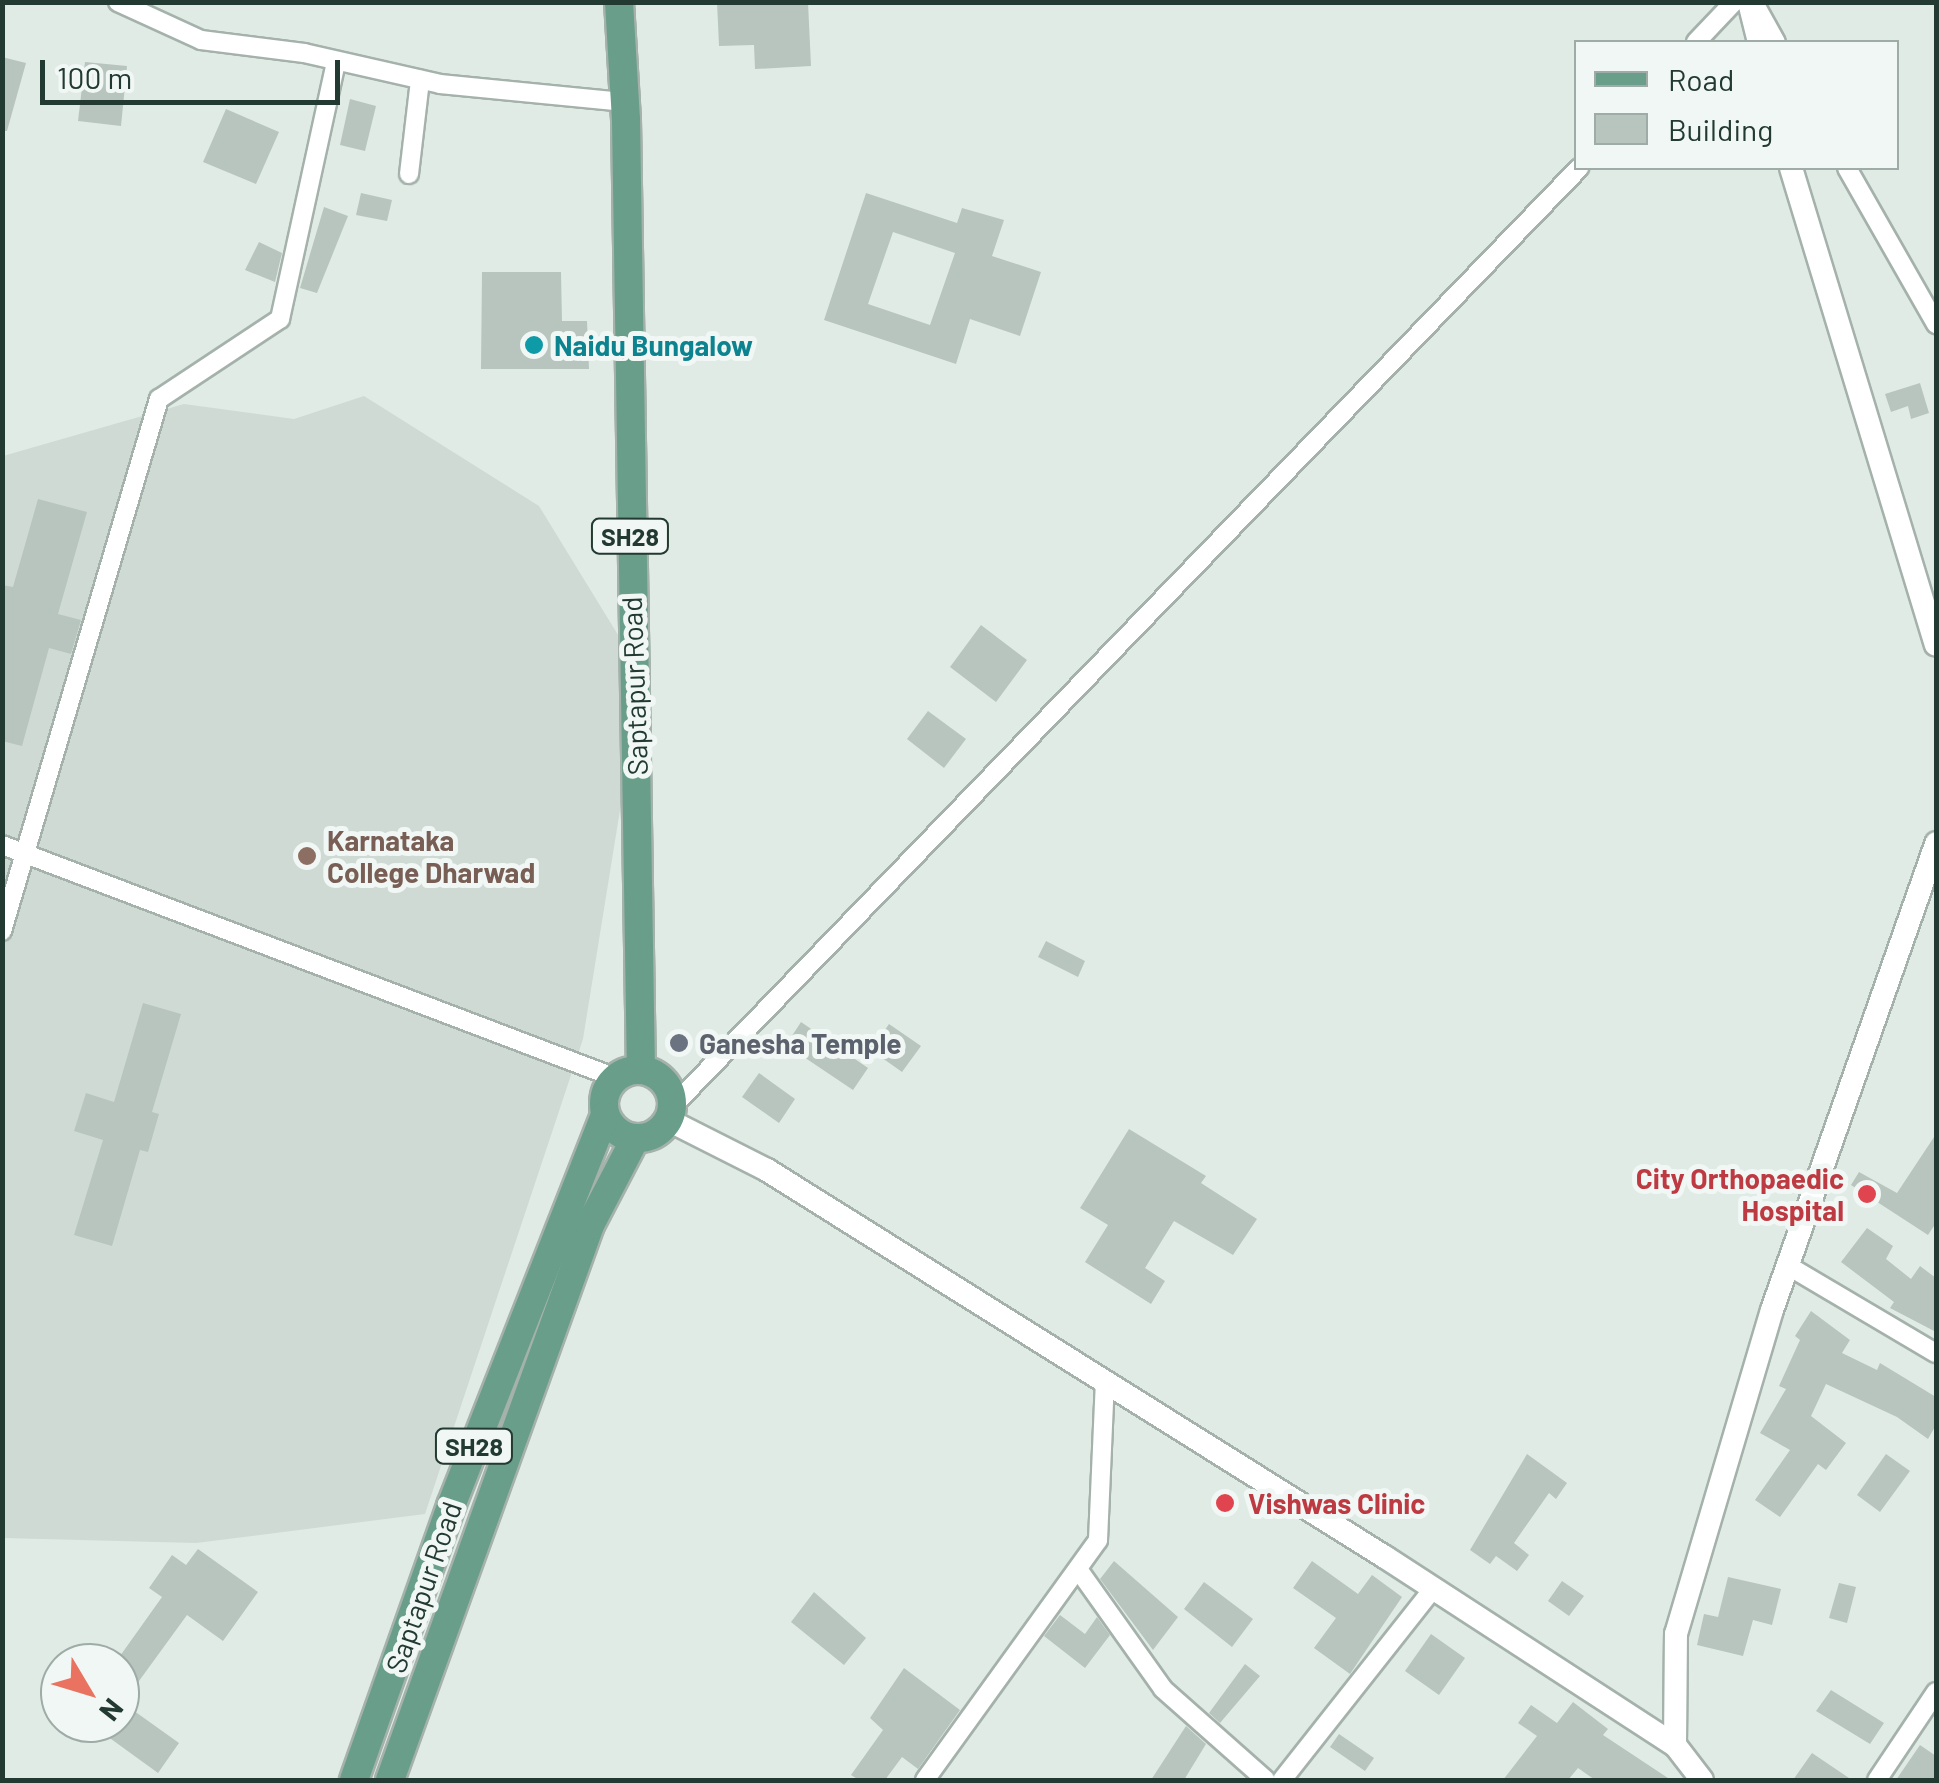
<!DOCTYPE html>
<html>
<head>
<meta charset="utf-8">
<style>
  body { margin:0 }
  #map { position:relative; width:1939px; height:1783px; overflow:hidden; background:#e1ebe5; font-family:Barlow,sans-serif }
  div>[style] { position:absolute }
  .built>* { inset:0; background:#cfdad4 }
  .building>* { inset:0; background:#b7c5be }
  .roads { filter:drop-shadow(2px 0 #a4b2ab) drop-shadow(-2px 0 #a4b2ab) drop-shadow(0 2px #a4b2ab) drop-shadow(0 -2px #a4b2ab) }
  .minor>* { height:18px; margin:-9px; padding:0 9px; transform-origin:9px; border-radius:9px; background:#fff }
  .tertiary>* { height:22px; margin:-11px; padding:0 11px; transform-origin:11px; border-radius:11px; background:#fff }
  .primary>* { height:28px; margin:-14px; padding:0 14px; transform-origin:14px; border-radius:14px; background:#689e8a }
  .primary>.ring { margin:-14px; padding:0; box-sizing:content-box; background:none; border:28px solid #689e8a; border-radius:50% }
  .dots>* { width:28px; height:28px; translate:-50% -50%; box-sizing:border-box; border:5px solid #f1f7f4; border-radius:50% }
  span { translate:-50% -50%; white-space:nowrap; text-align:center; line-height:1.15; -webkit-text-stroke:10px #f1f7f4; paint-order:stroke }
  .shield-label span { padding:2px 8px; background:#f1f7f4; border:2px solid; border-radius:8px; -webkit-text-stroke-width:0 }
  .shield-label { font-size:25px; color:#223a31; font-weight:700 }
  .culture-label { font-size:28px; color:#0d838f; font-weight:700 }
  .left { translate:0 -50%; text-align:left }
  .street-label { font-size:28px; color:#223a31 }
  .education-label { font-size:28px; color:#785e54; font-weight:700 }
  .worship-label { font-size:28px; color:#5b616d; font-weight:700 }
  .health-label { font-size:28px; color:#be3a42; font-weight:700 }
  .right { translate:-100% -50%; text-align:right }
  .frame { position:absolute; inset:0; border:5px solid #223a31; pointer-events:none }
  .legend { position:absolute; left:1574px; top:40px; width:325px; height:130px; box-sizing:border-box; background:#f1f7f4; border:2px solid #9eaba6; margin:0; padding:12px 18px; list-style:none; font-size:30px; color:#223a31 }
  .legend li { display:flex; align-items:center; gap:20px; height:50px }
  .legend b { width:50px; border:2px solid #9eaba6 }
  .north { position:absolute; left:40px; top:1643px; width:100px; height:100px; box-sizing:border-box; background:#f1f7f4; border:2px solid #9eaba6; border-radius:50%; rotate:128deg; font-size:28px; font-weight:700; line-height:40px; text-align:center; color:#223a31 }
  .north::after { content:''; display:block; margin:auto; width:35px; height:45px; background:#e97360; clip-path:polygon(50% 0,100% 100%,50% 72%,0 100%) }
  .scale { position:absolute; left:40px; top:60px; width:300px; height:45px; box-sizing:border-box; border:5px solid #223a31; border-top:0; padding-left:12px; font-size:30px; line-height:35px; white-space:nowrap; color:#223a31; -webkit-text-stroke:8px #f1f7f4; paint-order:stroke }
</style>
</head>
<body>
<div id="map">
  <div class="built">
    <i style="clip-path:polygon(364px 396px,539px 506px,642px 674px,583px 1039px,425px 1514px,196px 1543px,3px 1538px,3px 456px,184px 404px,294px 419px)"></i>
  </div>
  <div class="building">
    <i style="clip-path:polygon(717px 2px,808px 2px,811px 66px,755px 69px,754px 45px,719px 46px)"></i>
    <i style="clip-path:polygon(2px 57px,26px 63px,7px 131px,2px 131px)"></i>
    <i style="clip-path:polygon(85px 62px,127px 66px,121px 126px,78px 121px)"></i>
    <i style="clip-path:polygon(350px 99px,376px 106px,365px 151px,340px 145px)"></i>
    <i style="clip-path:polygon(226px 109px,279px 132px,256px 184px,203px 162px)"></i>
    <i style="clip-path:polygon(361px 193px,392px 200px,387px 221px,356px 215px)"></i>
    <i style="clip-path:polygon(evenodd,866px 193px,957px 223px,962px 208px,1004px 220px,992px 256px,1041px 272px,1020px 336px,970px 319px,956px 364px,824px 320px,866px 193px,893px 232px,955px 253px,930px 325px,868px 304px,893px 232px)"></i>
    <i style="clip-path:polygon(324px 207px,348px 216px,317px 293px,300px 288px)"></i>
    <i style="clip-path:polygon(259px 242px,282px 253px,275px 282px,245px 270px)"></i>
    <i style="clip-path:polygon(482px 272px,561px 272px,562px 321px,587px 321px,589px 369px,481px 369px)"></i>
    <i style="clip-path:polygon(1920px 383px,1929px 413px,1911px 419px,1908px 406px,1891px 412px,1885px 394px)"></i>
    <i style="clip-path:polygon(38px 499px,87px 512px,58px 614px,81px 620px,71px 654px,49px 648px,22px 746px,2px 741px,2px 585px,13px 587px)"></i>
    <i style="clip-path:polygon(981px 625px,1027px 660px,996px 702px,950px 667px)"></i>
    <i style="clip-path:polygon(928px 711px,966px 739px,944px 768px,907px 739px)"></i>
    <i style="clip-path:polygon(1046px 941px,1085px 961px,1078px 977px,1038px 957px)"></i>
    <i style="clip-path:polygon(143px 1003px,181px 1014px,152px 1112px,159px 1114px,148px 1152px,140px 1150px,112px 1246px,74px 1235px,103px 1140px,74px 1131px,86px 1093px,114px 1102px)"></i>
    <i style="clip-path:polygon(801px 1022px,868px 1068px,853px 1090px,786px 1045px)"></i>
    <i style="clip-path:polygon(889px 1024px,921px 1046px,902px 1072px,871px 1050px)"></i>
    <i style="clip-path:polygon(759px 1073px,795px 1099px,779px 1123px,742px 1097px)"></i>
    <i style="clip-path:polygon(1129px 1129px,1206px 1176px,1201px 1183px,1257px 1219px,1233px 1255px,1174px 1221px,1145px 1268px,1165px 1281px,1151px 1304px,1085px 1262px,1108px 1225px,1080px 1208px)"></i>
    <i style="clip-path:polygon(1936px 1134px,1936px 1223px,1928px 1235px,1851px 1185px,1859px 1172px,1897px 1193px)"></i>
    <i style="clip-path:polygon(1867px 1228px,1893px 1246px,1886px 1259px,1911px 1279px,1920px 1266px,1936px 1278px,1936px 1332px,1890px 1308px,1894px 1302px,1841px 1262px)"></i>
    <i style="clip-path:polygon(1811px 1311px,1850px 1340px,1842px 1353px,1877px 1370px,1880px 1363px,1936px 1397px,1936px 1425px,1928px 1439px,1897px 1417px,1826px 1384px,1811px 1416px,1846px 1443px,1826px 1470px,1818px 1464px,1780px 1517px,1755px 1500px,1790px 1450px,1760px 1433px,1786px 1389px,1779px 1386px,1800px 1340px,1795px 1336px)"></i>
    <i style="clip-path:polygon(1527px 1454px,1567px 1483px,1556px 1499px,1549px 1493px,1514px 1543px,1529px 1555px,1517px 1571px,1496px 1556px,1490px 1564px,1470px 1550px)"></i>
    <i style="clip-path:polygon(1886px 1454px,1910px 1471px,1880px 1512px,1857px 1495px)"></i>
    <i style="clip-path:polygon(198px 1549px,258px 1592px,223px 1641px,187px 1615px,123px 1703px,179px 1743px,158px 1773px,89px 1723px,120px 1723px,120px 1656px,162px 1597px,149px 1588px,172px 1555px,186px 1565px)"></i>
    <i style="clip-path:polygon(1114px 1561px,1178px 1617px,1153px 1650px,1100px 1579px)"></i>
    <i style="clip-path:polygon(1312px 1561px,1358px 1594px,1372px 1575px,1402px 1597px,1350px 1674px,1314px 1648px,1336px 1618px,1293px 1588px)"></i>
    <i style="clip-path:polygon(1728px 1577px,1781px 1589px,1772px 1625px,1753px 1620px,1743px 1656px,1697px 1645px,1704px 1614px,1718px 1617px)"></i>
    <i style="clip-path:polygon(1562px 1581px,1584px 1596px,1569px 1616px,1548px 1601px)"></i>
    <i style="clip-path:polygon(1204px 1582px,1253px 1619px,1232px 1647px,1184px 1609px)"></i>
    <i style="clip-path:polygon(1839px 1583px,1856px 1587px,1847px 1623px,1829px 1618px)"></i>
    <i style="clip-path:polygon(814px 1592px,866px 1638px,844px 1665px,791px 1622px)"></i>
    <i style="clip-path:polygon(1060px 1615px,1085px 1634px,1097px 1617px,1110px 1635px,1085px 1668px,1044px 1636px)"></i>
    <i style="clip-path:polygon(1431px 1634px,1465px 1658px,1439px 1695px,1405px 1671px)"></i>
    <i style="clip-path:polygon(1245px 1664px,1260px 1676px,1220px 1723px,1209px 1713px)"></i>
    <i style="clip-path:polygon(904px 1668px,960px 1710px,918px 1769px,902px 1757px,885px 1780px,859px 1780px,851px 1775px,883px 1730px,870px 1718px)"></i>
    <i style="clip-path:polygon(1831px 1690px,1884px 1723px,1870px 1744px,1816px 1711px)"></i>
    <i style="clip-path:polygon(1573px 1702px,1608px 1729px,1603px 1735px,1671px 1780px,1595px 1780px,1578px 1768px,1568px 1780px,1503px 1780px,1537px 1736px,1518px 1723px,1531px 1705px,1557px 1723px)"></i>
    <i style="clip-path:polygon(1186px 1726px,1206px 1744px,1184px 1780px,1151px 1780px)"></i>
    <i style="clip-path:polygon(1339px 1734px,1374px 1758px,1365px 1771px,1330px 1747px)"></i>
    <i style="clip-path:polygon(1920px 1745px,1936px 1756px,1936px 1780px,1896px 1780px)"></i>
    <i style="clip-path:polygon(1812px 1753px,1852px 1780px,1793px 1780px)"></i>
  </div>
  <div class="roads">
    <div class="minor">
      <i style="left:118px;top:2px;width:91px;rotate:24.6deg"></i>
      <i style="left:201px;top:40px;width:104px;rotate:7.2deg"></i>
      <i style="left:304px;top:53px;width:139px;rotate:12.8deg"></i>
      <i style="left:440px;top:84px;width:186px;rotate:5.6deg"></i>
      <i style="left:1757px;top:8px;width:39px;rotate:61deg"></i>
      <i style="left:1696px;top:42px;width:55px;rotate:-46.5deg"></i>
      <i style="left:1847px;top:168px;width:180px;rotate:60.3deg"></i>
      <i style="left:409px;top:174px;width:95px;rotate:-83.3deg"></i>
      <i style="left:2px;top:845px;width:657px;rotate:20.78deg"></i>
      <i style="left:2px;top:931px;width:555px;rotate:-73.56deg"></i>
      <i style="left:159px;top:399px;width:145px;rotate:-33.5deg"></i>
      <i style="left:280px;top:319px;width:263px;rotate:-77.7deg"></i>
      <i style="left:672px;top:1107px;width:1306px;rotate:-45.99deg"></i>
      <i style="left:1787px;top:1265px;width:173px;rotate:30.6deg"></i>
      <i style="left:1080px;top:1572px;width:143px;rotate:54.6deg"></i>
      <i style="left:1163px;top:1689px;width:137px;rotate:41.5deg"></i>
      <i style="left:925px;top:1780px;width:296px;rotate:-54.2deg"></i>
      <i style="left:1098px;top:1540px;width:159px;rotate:-87.5deg"></i>
      <i style="left:1282px;top:1780px;width:243px;rotate:-51.7deg"></i>
      <i style="left:1877px;top:1780px;width:106px;rotate:-56.2deg"></i>
    </div>
    <div class="tertiary">
      <i style="left:1749px;top:2px;width:41px;rotate:76deg"></i>
      <i style="left:1791px;top:168px;width:498px;rotate:73.1deg"></i>
      <i style="left:668px;top:1120px;width:111px;rotate:26.8deg"></i>
      <i style="left:767px;top:1170px;width:729px;rotate:32.06deg"></i>
      <i style="left:1385px;top:1557px;width:346px;rotate:33deg"></i>
      <i style="left:1675px;top:1745px;width:44px;rotate:52.4deg"></i>
      <i style="left:1675px;top:1745px;width:111px;rotate:-89.5deg"></i>
      <i style="left:1676px;top:1634px;width:338px;rotate:-73.5deg"></i>
      <i style="left:1772px;top:1310px;width:495px;rotate:-70.6deg"></i>
    </div>
    <div class="primary">
      <i style="left:619px;top:2px;width:118px;rotate:86.6deg"></i>
      <i style="left:626px;top:120px;width:950px;rotate:89.1deg"></i>
      <i class="ring" style="left:604px;top:1070px;width:40px;height:40px"></i>
      <i style="left:354px;top:1780px;width:291px;rotate:-70.5deg"></i>
      <i style="left:451px;top:1506px;width:420px;rotate:-68.5deg"></i>
      <i style="left:390px;top:1780px;width:590px;rotate:-70.18deg"></i>
      <i style="left:590px;top:1225px;width:97px;rotate:-62.4deg"></i>
    </div>
  </div>
  <div class="dots">
    <i style="left:534px;top:345px;background:#0f9aa8"></i>
    <i style="left:307px;top:856px;background:#8d6e63"></i>
    <i style="left:679px;top:1043px;background:#6b7280"></i>
    <i style="left:1867px;top:1194px;background:#e0444e"></i>
    <i style="left:1225px;top:1503px;background:#e0444e"></i>
  </div>
  <div class="shield-label">
    <span style="left:630px;top:536px">SH28</span>
    <span style="left:474px;top:1446px">SH28</span>
  </div>
  <div class="culture-label">
    <span class="left" style="left:554px;top:345px">Naidu Bungalow</span>
  </div>
  <div class="street-label">
    <span style="left:634px;top:686px;rotate:-92deg">Saptapur Road</span>
    <span style="left:423px;top:1587px;rotate:-71deg">Saptapur Road</span>
  </div>
  <div class="education-label">
    <span class="left" style="left:327px;top:856px">Karnataka<br>College Dharwad</span>
  </div>
  <div class="worship-label">
    <span class="left" style="left:699px;top:1043px">Ganesha Temple</span>
  </div>
  <div class="health-label">
    <span class="right" style="left:1844px;top:1194px">City Orthopaedic<br>Hospital</span>
    <span class="left" style="left:1248px;top:1503px">Vishwas Clinic</span>
  </div>
  <div class="frame"></div>
  <ul class="legend">
  <li><b style="height:12px;background:#689e8a"></b>Road</li>
  <li><b style="height:28px;background:#b7c5be"></b>Building</li>
  </ul>
  <div class="north">N</div>
  <div class="scale">100 m</div>
</div>
</body>
</html>
